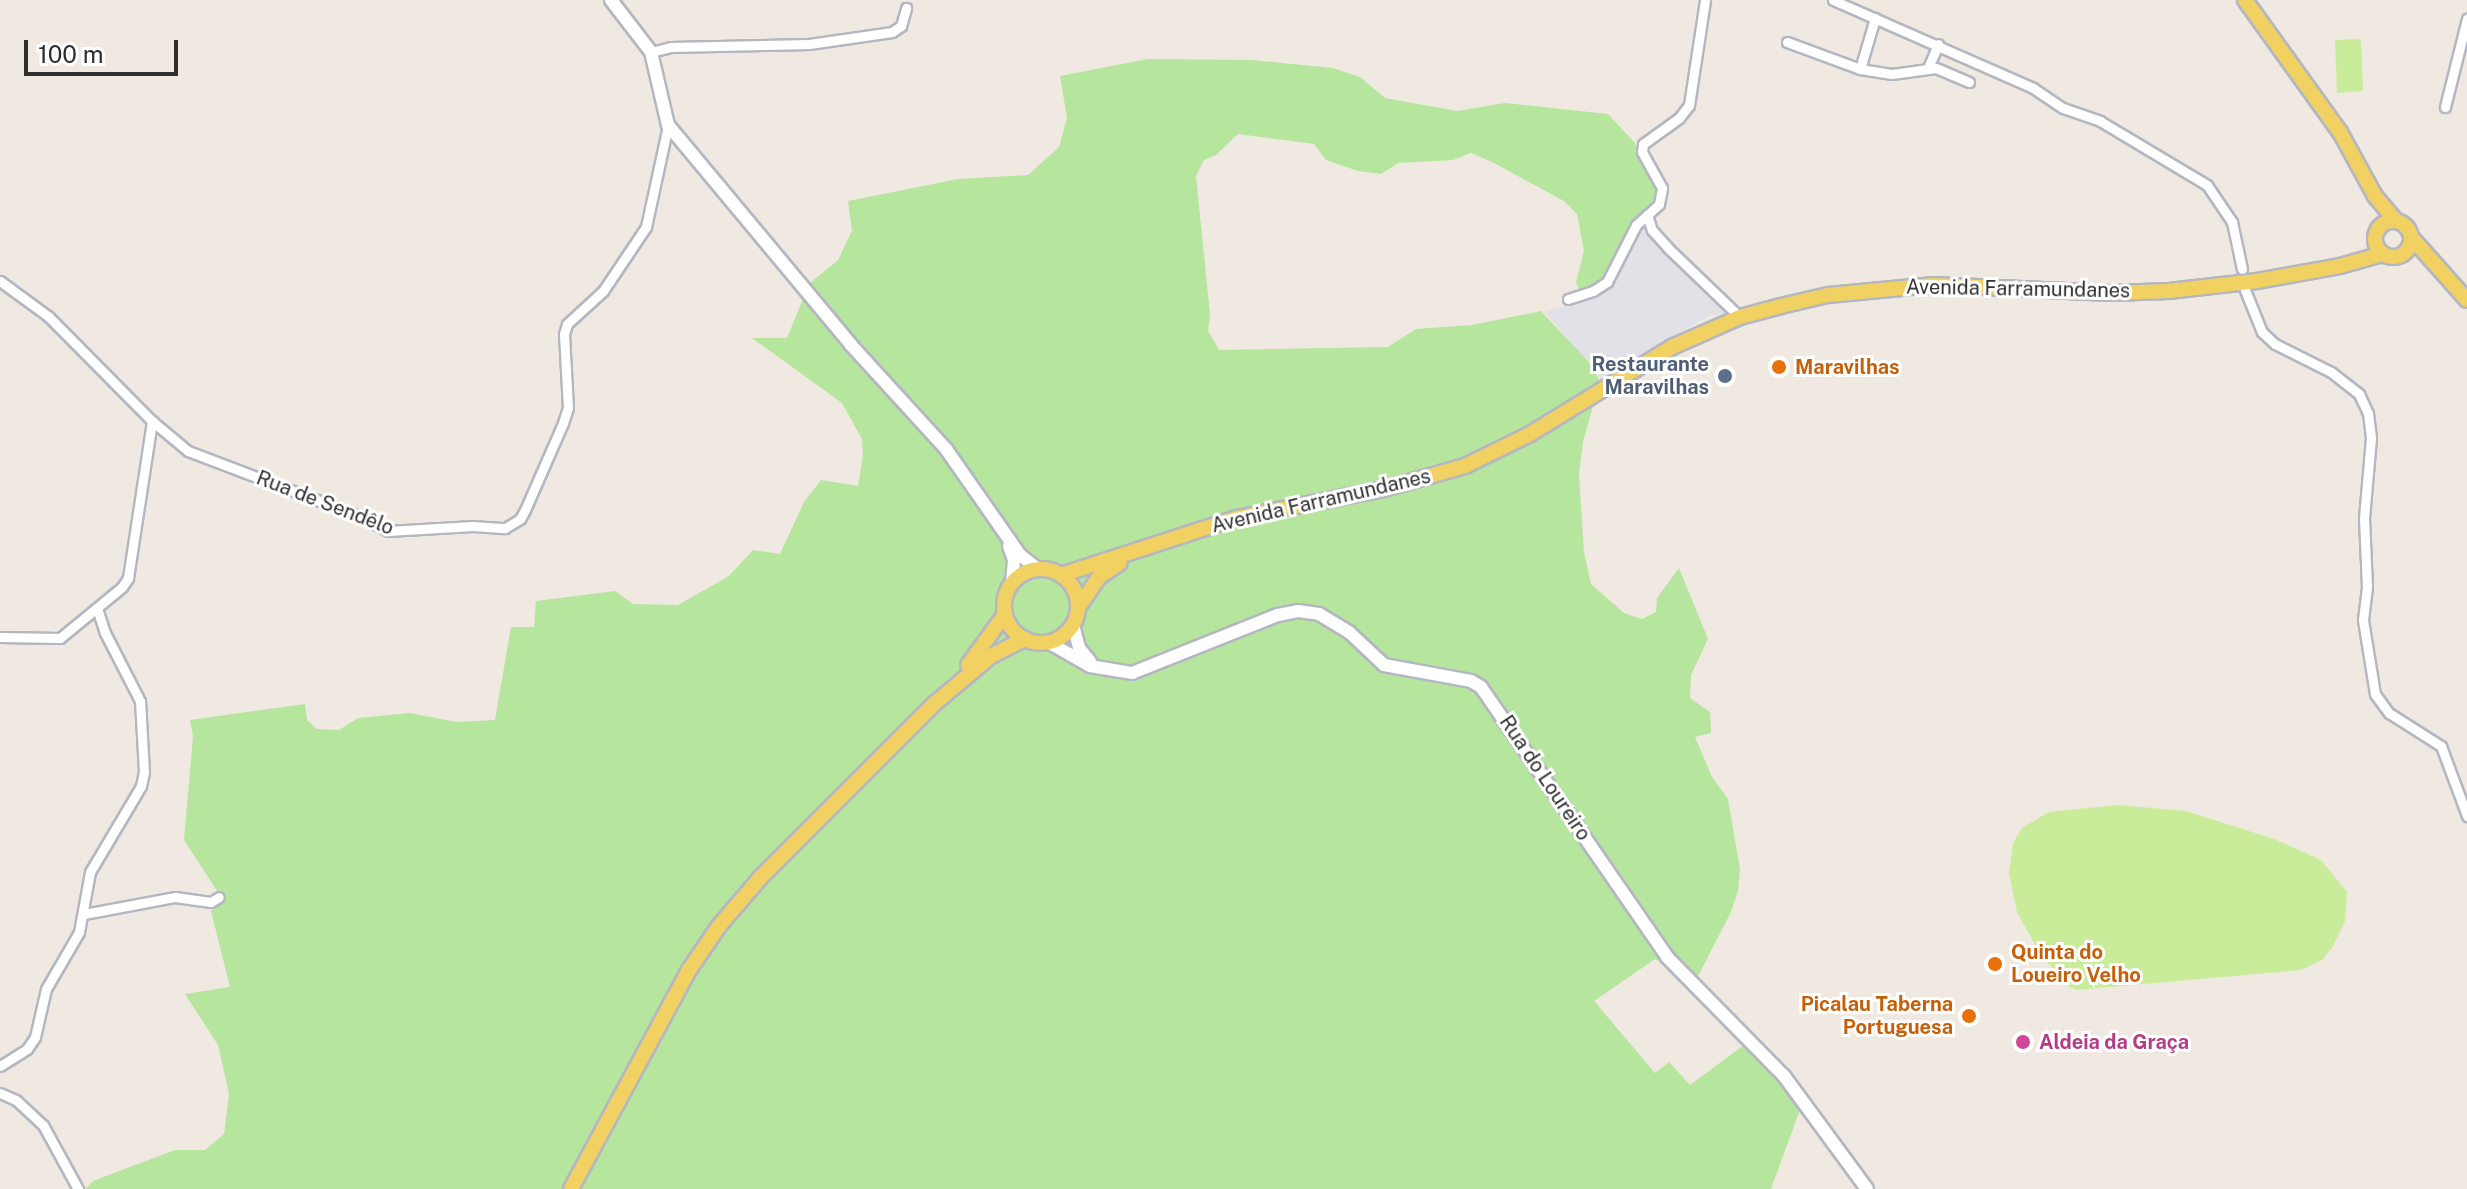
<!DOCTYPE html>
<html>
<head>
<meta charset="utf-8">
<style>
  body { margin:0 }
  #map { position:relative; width:2467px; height:1189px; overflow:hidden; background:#efe9e1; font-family:"Public Sans",sans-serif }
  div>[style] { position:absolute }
  .industrial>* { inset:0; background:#e3e1e8 }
  .green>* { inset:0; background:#b6e59e }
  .pitch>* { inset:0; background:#c9ec9a }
  .roads { filter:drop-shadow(2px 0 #b4b7c1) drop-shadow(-2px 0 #b4b7c1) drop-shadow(0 2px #b4b7c1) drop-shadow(0 -2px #b4b7c1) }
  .street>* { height:9px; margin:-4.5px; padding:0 4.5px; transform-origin:4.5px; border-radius:4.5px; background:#fff }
  .secondary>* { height:12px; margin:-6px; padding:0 6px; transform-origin:6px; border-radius:6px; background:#fff }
  .primary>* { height:14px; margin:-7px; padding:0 7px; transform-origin:7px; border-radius:7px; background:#f2d163 }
  .primary>.ring { margin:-7px; padding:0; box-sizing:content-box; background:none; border:14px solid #f2d163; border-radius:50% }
  .dots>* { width:22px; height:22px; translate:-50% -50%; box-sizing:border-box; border:4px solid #fff; border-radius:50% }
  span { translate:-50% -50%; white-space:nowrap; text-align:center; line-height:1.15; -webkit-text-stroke:6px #fff; paint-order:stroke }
  .street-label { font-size:20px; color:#2e2e2e }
  .service-label { font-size:20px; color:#4e5e75; font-weight:700 }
  .right { translate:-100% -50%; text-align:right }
  .food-label { font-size:20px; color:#c56008; font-weight:700 }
  .left { translate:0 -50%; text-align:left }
  .hotel-label { font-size:20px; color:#b23c85; font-weight:700 }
  .scale { position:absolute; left:24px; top:40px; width:154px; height:36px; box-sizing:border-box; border:4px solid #2e2e2e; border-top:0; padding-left:10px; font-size:24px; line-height:28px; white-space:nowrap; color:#2e2e2e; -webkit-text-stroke:6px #fff; paint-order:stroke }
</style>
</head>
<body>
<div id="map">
  <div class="industrial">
    <i style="clip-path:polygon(1647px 218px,1651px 231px,1737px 312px,1709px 316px,1601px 379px,1545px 312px,1598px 296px,1612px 286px,1639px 226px)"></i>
  </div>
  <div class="green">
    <i style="clip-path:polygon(1148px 59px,1252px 60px,1333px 68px,1360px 77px,1385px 98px,1457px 111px,1505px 103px,1608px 114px,1635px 143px,1638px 158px,1656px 185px,1655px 205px,1605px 280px,1588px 290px,1579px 289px,1576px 282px,1584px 251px,1577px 214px,1564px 201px,1492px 162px,1471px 153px,1453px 160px,1398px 163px,1381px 174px,1358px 171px,1326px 160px,1314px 144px,1238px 134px,1216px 155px,1204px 160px,1196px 176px,1210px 315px,1208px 331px,1219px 350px,1388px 347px,1416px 329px,1472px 325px,1541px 311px,1587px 360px,1600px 381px,1583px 442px,1579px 475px,1584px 552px,1591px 584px,1624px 613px,1642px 619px,1656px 612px,1657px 598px,1679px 568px,1708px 639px,1691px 675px,1690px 698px,1710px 712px,1711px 733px,1695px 737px,1712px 777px,1728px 799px,1740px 869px,1738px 891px,1731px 912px,1697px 978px,1694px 981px,1655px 959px,1594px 1001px,1655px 1073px,1669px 1062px,1690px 1085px,1744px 1045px,1765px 1066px,1801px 1107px,1771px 1189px,85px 1189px,93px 1181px,175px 1150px,205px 1150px,224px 1134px,229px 1094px,218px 1045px,185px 994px,230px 987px,211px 911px,221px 897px,184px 840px,193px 737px,190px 720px,305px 704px,307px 720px,317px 729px,339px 730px,358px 718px,410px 713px,456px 722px,495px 720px,511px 627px,534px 627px,536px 601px,615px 591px,633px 604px,678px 605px,729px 576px,753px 550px,780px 554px,804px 502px,821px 480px,858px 486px,863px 456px,862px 439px,842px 403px,752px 338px,787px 338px,809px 284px,838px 260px,852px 231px,848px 201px,958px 179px,1028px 175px,1059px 147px,1067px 118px,1060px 76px)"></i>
  </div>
  <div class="pitch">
    <i style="clip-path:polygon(2361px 39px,2363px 91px,2337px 93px,2335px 40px)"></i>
    <i style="clip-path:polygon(2117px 805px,2186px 811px,2274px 839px,2321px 860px,2347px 892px,2345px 921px,2332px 948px,2322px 960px,2301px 970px,2076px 990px,2066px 985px,2039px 952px,2017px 912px,2009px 874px,2013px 843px,2022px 828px,2049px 812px)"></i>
  </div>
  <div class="roads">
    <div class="street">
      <i style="left:1833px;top:0;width:219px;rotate:23.7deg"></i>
      <i style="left:2033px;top:88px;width:36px;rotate:34deg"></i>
      <i style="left:2063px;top:108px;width:39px;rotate:19deg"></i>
      <i style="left:2100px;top:121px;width:125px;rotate:30.9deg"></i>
      <i style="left:2207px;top:185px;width:45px;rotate:56deg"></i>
      <i style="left:2232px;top:222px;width:48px;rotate:78deg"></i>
      <i style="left:1787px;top:42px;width:78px;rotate:20.3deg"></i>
      <i style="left:1860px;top:69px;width:32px;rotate:9deg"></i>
      <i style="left:1892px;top:74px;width:44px;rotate:-7.8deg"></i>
      <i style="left:1936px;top:68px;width:36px;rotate:23deg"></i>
      <i style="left:651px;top:52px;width:21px;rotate:-14deg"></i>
      <i style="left:671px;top:47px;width:138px;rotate:-1.2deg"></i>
      <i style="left:809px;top:44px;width:84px;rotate:-8.2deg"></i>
      <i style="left:892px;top:32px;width:11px;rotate:-34deg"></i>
      <i style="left:901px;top:26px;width:19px;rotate:-74deg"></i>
      <i style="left:1928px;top:68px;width:26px;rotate:-67deg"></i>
      <i style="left:1860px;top:69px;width:53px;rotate:-73.6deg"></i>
      <i style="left:2445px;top:107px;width:91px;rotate:-76deg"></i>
      <i style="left:1647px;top:215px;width:16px;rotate:72deg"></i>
      <i style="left:1652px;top:230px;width:24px;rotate:48deg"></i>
      <i style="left:1668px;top:248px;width:100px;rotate:43.8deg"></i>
      <i style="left:0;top:281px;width:59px;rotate:36.1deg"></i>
      <i style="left:48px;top:316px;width:148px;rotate:45.3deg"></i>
      <i style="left:152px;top:421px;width:47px;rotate:39.8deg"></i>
      <i style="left:188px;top:451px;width:183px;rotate:20.8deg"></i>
      <i style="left:359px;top:516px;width:33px;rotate:27deg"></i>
      <i style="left:388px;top:531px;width:85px;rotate:-3.4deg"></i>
      <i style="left:473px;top:526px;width:32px;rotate:4deg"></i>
      <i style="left:505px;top:528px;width:17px;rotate:-31deg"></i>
      <i style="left:520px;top:519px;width:10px;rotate:-61deg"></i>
      <i style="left:525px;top:510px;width:95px;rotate:-66.4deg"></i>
      <i style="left:563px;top:423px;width:16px;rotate:-72deg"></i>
      <i style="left:568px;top:408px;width:74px;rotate:-93.1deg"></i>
      <i style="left:564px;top:334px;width:10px;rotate:-73deg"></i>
      <i style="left:567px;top:324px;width:49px;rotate:-42.5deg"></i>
      <i style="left:603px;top:291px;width:77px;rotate:-56.1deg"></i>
      <i style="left:646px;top:227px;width:104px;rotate:-77.8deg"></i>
      <i style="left:2245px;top:290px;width:45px;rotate:68deg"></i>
      <i style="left:2262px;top:332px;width:18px;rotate:43deg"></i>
      <i style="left:2275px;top:344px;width:63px;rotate:26.6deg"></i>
      <i style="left:2331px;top:372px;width:36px;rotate:38deg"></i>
      <i style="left:2359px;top:394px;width:21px;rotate:65deg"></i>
      <i style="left:2368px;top:413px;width:25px;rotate:83deg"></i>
      <i style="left:2371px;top:438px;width:80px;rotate:95deg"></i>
      <i style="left:2364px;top:518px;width:69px;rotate:87.5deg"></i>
      <i style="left:2367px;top:587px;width:33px;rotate:97deg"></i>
      <i style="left:2363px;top:620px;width:75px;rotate:80.8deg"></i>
      <i style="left:2375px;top:694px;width:24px;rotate:54deg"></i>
      <i style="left:2389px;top:713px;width:62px;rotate:32.4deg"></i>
      <i style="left:2441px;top:746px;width:75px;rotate:69.6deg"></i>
      <i style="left:1568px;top:299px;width:26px;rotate:-18deg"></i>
      <i style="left:1593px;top:291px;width:17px;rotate:-33deg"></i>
      <i style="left:1607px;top:282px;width:64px;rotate:-63deg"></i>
      <i style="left:1636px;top:225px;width:31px;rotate:-42deg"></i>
      <i style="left:1659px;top:204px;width:16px;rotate:-79deg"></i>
      <i style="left:1662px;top:188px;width:41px;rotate:-119.1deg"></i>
      <i style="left:1642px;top:152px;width:8px;rotate:-83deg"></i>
      <i style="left:1643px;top:144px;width:44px;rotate:-35.8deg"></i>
      <i style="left:1679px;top:118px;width:16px;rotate:-52deg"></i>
      <i style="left:1689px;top:105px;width:106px;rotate:-81.3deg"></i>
      <i style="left:0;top:637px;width:60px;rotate:1deg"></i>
      <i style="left:60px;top:638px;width:80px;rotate:-39.4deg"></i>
      <i style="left:122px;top:587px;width:11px;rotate:-56deg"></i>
      <i style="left:128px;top:578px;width:159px;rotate:-81.3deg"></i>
      <i style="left:84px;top:914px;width:93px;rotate:-10.6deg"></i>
      <i style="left:175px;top:897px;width:36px;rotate:8deg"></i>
      <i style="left:211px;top:902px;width:9px;rotate:-32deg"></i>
      <i style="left:0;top:1066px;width:32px;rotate:-32deg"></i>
      <i style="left:27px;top:1049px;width:14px;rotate:-56deg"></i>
      <i style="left:35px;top:1037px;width:49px;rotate:-77.1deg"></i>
      <i style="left:46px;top:989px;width:66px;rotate:-59.9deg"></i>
      <i style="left:79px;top:932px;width:61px;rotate:-79.6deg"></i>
      <i style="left:90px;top:872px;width:100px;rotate:-59.3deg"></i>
      <i style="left:141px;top:786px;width:14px;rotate:-78deg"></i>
      <i style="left:144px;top:772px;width:71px;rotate:-93.2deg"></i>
      <i style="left:140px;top:701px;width:76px;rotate:-117.2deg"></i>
      <i style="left:105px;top:633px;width:25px;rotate:-108deg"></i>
      <i style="left:0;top:1093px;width:17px;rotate:24deg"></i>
      <i style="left:16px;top:1100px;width:37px;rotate:43deg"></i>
      <i style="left:43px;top:1125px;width:73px;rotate:61.3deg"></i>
    </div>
    <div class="secondary">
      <i style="left:611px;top:0;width:66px;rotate:52.4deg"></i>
      <i style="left:651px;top:52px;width:75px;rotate:76.9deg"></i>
      <i style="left:668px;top:125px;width:286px;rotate:50.2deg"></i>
      <i style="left:851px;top:345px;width:141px;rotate:47.6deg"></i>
      <i style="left:946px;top:449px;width:129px;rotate:55.1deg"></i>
      <i style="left:1020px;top:555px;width:23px;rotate:38deg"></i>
      <i style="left:1009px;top:546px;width:15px;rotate:70deg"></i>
      <i style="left:1014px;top:560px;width:22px;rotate:95deg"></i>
      <i style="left:1073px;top:625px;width:24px;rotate:75deg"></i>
      <i style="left:1079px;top:648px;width:17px;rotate:50deg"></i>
      <i style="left:1048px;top:642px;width:48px;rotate:29.7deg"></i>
      <i style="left:1090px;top:666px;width:43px;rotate:9.5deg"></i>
      <i style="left:1132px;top:673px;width:157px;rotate:-21.7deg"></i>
      <i style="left:1278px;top:615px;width:20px;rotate:-11deg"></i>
      <i style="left:1298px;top:611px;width:21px;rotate:8deg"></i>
      <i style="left:1319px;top:614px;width:35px;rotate:31deg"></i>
      <i style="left:1349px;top:632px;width:48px;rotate:43.3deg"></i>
      <i style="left:1384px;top:665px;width:88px;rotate:10.4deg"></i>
      <i style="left:1471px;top:681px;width:12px;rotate:31deg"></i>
      <i style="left:1481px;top:687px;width:328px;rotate:55.4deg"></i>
      <i style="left:1667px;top:957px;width:167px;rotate:45.5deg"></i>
      <i style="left:1784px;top:1076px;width:140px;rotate:53.7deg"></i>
    </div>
    <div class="primary">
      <i style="left:2245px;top:0;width:163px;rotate:54.3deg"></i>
      <i style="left:2340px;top:132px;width:73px;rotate:61.3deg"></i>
      <i style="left:2375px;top:196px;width:31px;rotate:50deg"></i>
      <i class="ring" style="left:2375px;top:221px;width:22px;height:22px"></i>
      <i style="left:2411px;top:237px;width:84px;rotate:48.4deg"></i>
      <i class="ring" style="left:1004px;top:569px;width:60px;height:60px"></i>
      <i style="left:1061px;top:575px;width:184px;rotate:-18deg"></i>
      <i style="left:1236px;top:518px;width:151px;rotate:-11.1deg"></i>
      <i style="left:1384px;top:489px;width:84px;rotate:-15.9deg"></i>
      <i style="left:1465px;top:466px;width:72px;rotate:-26.2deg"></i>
      <i style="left:1530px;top:434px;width:167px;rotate:-31.5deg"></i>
      <i style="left:1672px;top:347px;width:74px;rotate:-23.8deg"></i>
      <i style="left:1740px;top:317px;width:42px;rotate:-15deg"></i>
      <i style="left:1781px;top:306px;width:48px;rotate:-13.2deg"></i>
      <i style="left:1828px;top:295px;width:106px;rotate:-5.4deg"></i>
      <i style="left:1934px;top:285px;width:177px;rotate:2.6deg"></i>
      <i style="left:2111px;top:293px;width:58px;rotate:-2deg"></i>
      <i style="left:2169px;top:291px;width:89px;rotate:-6.5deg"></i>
      <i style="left:2257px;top:281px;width:84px;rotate:-10.2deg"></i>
      <i style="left:2340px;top:266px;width:44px;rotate:-15.9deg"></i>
      <i style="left:1078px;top:608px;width:37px;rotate:-56deg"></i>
      <i style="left:1099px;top:577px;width:25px;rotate:-34deg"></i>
      <i style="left:968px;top:665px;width:63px;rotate:-54deg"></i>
      <i style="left:571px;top:1189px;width:249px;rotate:-61.7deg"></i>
      <i style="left:689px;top:970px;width:53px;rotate:-55.7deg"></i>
      <i style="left:719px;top:926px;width:65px;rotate:-49.4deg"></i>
      <i style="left:761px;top:877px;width:245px;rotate:-45deg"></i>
      <i style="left:934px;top:704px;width:75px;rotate:-40.1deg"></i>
      <i style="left:991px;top:656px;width:38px;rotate:-27deg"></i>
    </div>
  </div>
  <div class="dots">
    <i style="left:1779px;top:367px;background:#e8710a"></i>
    <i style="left:1725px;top:376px;background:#5c6f8a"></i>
    <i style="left:1995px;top:964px;background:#e8710a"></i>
    <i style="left:1969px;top:1016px;background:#e8710a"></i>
    <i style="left:2023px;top:1042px;background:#d1479c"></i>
  </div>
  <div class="street-label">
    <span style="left:2018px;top:289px;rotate:1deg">Avenida Farramundanes</span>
    <span style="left:1321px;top:501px;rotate:-13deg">Avenida Farramundanes</span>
    <span style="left:325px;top:503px;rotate:21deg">Rua de Sendêlo</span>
    <span style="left:1545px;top:778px;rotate:56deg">Rua do Loureiro</span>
  </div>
  <div class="service-label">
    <span class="right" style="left:1709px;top:376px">Restaurante<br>Maravilhas</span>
  </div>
  <div class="food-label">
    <span class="left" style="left:1795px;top:367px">Maravilhas</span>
    <span class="left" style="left:2011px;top:964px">Quinta do<br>Loueiro Velho</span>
    <span class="right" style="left:1953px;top:1016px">Picalau Taberna<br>Portuguesa</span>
  </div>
  <div class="hotel-label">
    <span class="left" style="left:2039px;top:1042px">Aldeia da Graça</span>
  </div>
  <div class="scale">100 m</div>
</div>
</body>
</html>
